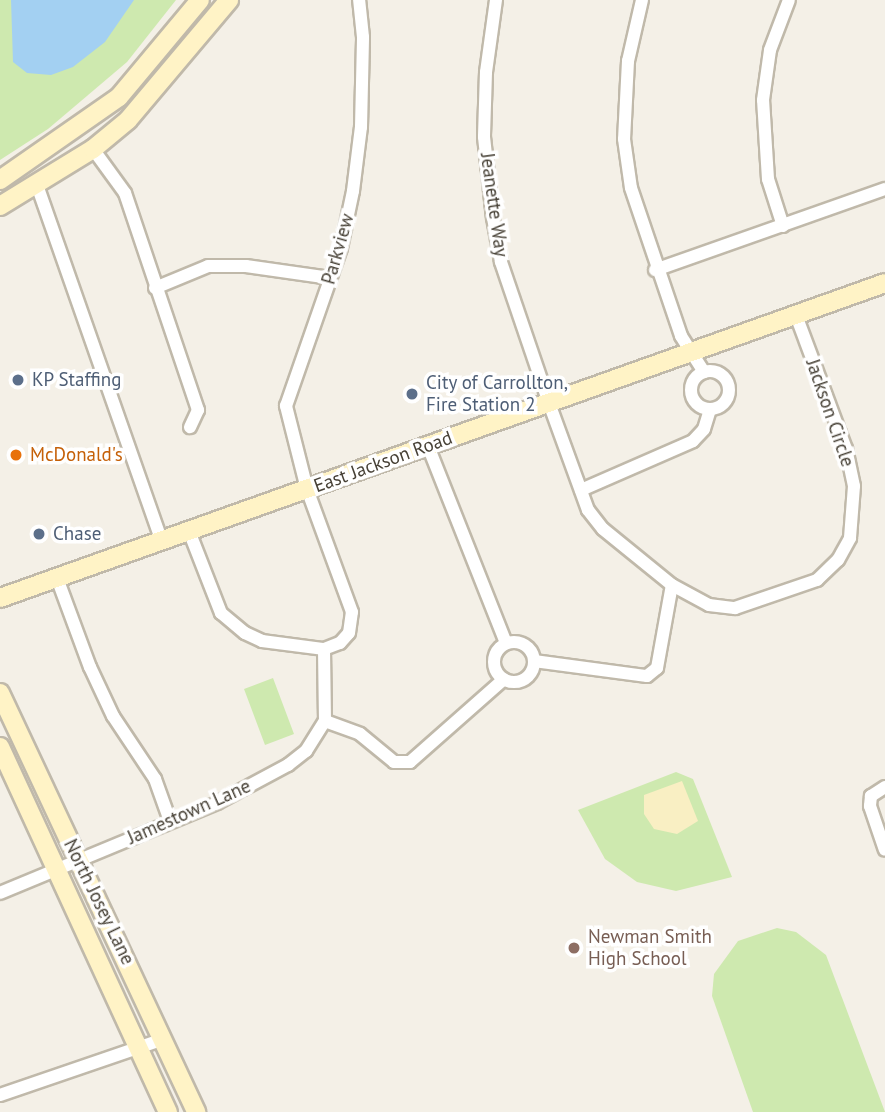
<!DOCTYPE html>
<html>
<head>
<meta charset="utf-8">
<style>
  body { margin:0 }
  #map { position:relative; width:885px; height:1112px; overflow:hidden; background:#f4f0e7; font-family:"PT Sans",sans-serif }
  div>[style] { position:absolute }
  .green>* { inset:0; background:#cee9af }
  .sand>* { inset:0; background:#f9efc3 }
  .water>* { inset:0; background:#a3d0f2 }
  .roads { filter:drop-shadow(2px 0 #c0b9aa) drop-shadow(-2px 0 #c0b9aa) drop-shadow(0 2px #c0b9aa) drop-shadow(0 -2px #c0b9aa) }
  .street>* { height:12px; margin:-6px; padding:0 6px; transform-origin:6px; border-radius:6px; background:#fff }
  .street>.ring { margin:-6px; padding:0; box-sizing:content-box; background:none; border:12px solid #fff; border-radius:50% }
  .secondary>* { height:18px; margin:-9px; padding:0 9px; transform-origin:9px; border-radius:9px; background:#fff3c6 }
  .dots>* { width:19px; height:19px; translate:-50% -50%; box-sizing:border-box; border:4px solid #fff; border-radius:50% }
  span { translate:-50% -50%; white-space:nowrap; text-align:center; line-height:1.15; -webkit-text-stroke:7px #fff; paint-order:stroke }
  .street-label { font-size:19px; color:#474136 }
  .service-label { font-size:19px; color:#4e5e75 }
  .left { translate:0 -50%; text-align:left }
  .food-label { font-size:19px; color:#c56008 }
  .education-label { font-size:19px; color:#785e54 }
</style>
</head>
<body>
<div id="map">
  <div class="green">
    <i style="clip-path:polygon(0 0,176px 0,127px 62px,48px 129px,0 160px)"></i>
    <i style="clip-path:polygon(273px 678px,294px 734px,265px 745px,244px 689px)"></i>
    <i style="clip-path:polygon(676px 772px,693px 779px,732px 877px,676px 891px,637px 882px,605px 859px,578px 810px)"></i>
    <i style="clip-path:polygon(777px 928px,796px 932px,826px 955px,885px 1112px,753px 1112px,712px 996px,714px 974px,738px 941px)"></i>
  </div>
  <div class="sand">
    <i style="clip-path:polygon(682px 781px,698px 821px,677px 834px,654px 829px,644px 814px,644px 795px)"></i>
  </div>
  <div class="water">
    <i style="clip-path:polygon(11px 0,134px 0,105px 42px,73px 67px,51px 75px,27px 73px,13px 62px)"></i>
  </div>
  <div class="roads">
    <div class="street">
      <i style="left:496px;top:0;width:73px;rotate:97.9deg"></i>
      <i style="left:486px;top:72px;width:65px;rotate:91.8deg"></i>
      <i style="left:484px;top:137px;width:81px;rotate:83.7deg"></i>
      <i style="left:493px;top:218px;width:45px;rotate:79.7deg"></i>
      <i style="left:501px;top:262px;width:149px;rotate:71.2deg"></i>
      <i style="left:549px;top:403px;width:114px;rotate:70deg"></i>
      <i style="left:588px;top:510px;width:24px;rotate:52deg"></i>
      <i style="left:603px;top:529px;width:89px;rotate:39.1deg"></i>
      <i style="left:672px;top:585px;width:42px;rotate:28.4deg"></i>
      <i style="left:709px;top:605px;width:26px;rotate:7deg"></i>
      <i style="left:735px;top:608px;width:87px;rotate:-18.9deg"></i>
      <i style="left:817px;top:580px;width:29px;rotate:-44deg"></i>
      <i style="left:838px;top:560px;width:25px;rotate:-61deg"></i>
      <i style="left:850px;top:538px;width:52px;rotate:-85.6deg"></i>
      <i style="left:854px;top:486px;width:38px;rotate:-102deg"></i>
      <i style="left:846px;top:449px;width:143px;rotate:-110.5deg"></i>
      <i style="left:642px;top:0;width:63px;rotate:102.9deg"></i>
      <i style="left:628px;top:61px;width:78px;rotate:92.9deg"></i>
      <i style="left:624px;top:139px;width:49px;rotate:81.9deg"></i>
      <i style="left:631px;top:188px;width:156px;rotate:71.3deg"></i>
      <i style="left:681px;top:336px;width:43px;rotate:57.4deg"></i>
      <i style="left:93px;top:149px;width:54px;rotate:54deg"></i>
      <i style="left:125px;top:193px;width:229px;rotate:71.4deg"></i>
      <i style="left:198px;top:410px;width:19px;rotate:115deg"></i>
      <i style="left:37px;top:185px;width:376px;rotate:70.7deg"></i>
      <i style="left:783px;top:226px;width:49px;rotate:-107.7deg"></i>
      <i style="left:768px;top:179px;width:79px;rotate:-93.6deg"></i>
      <i style="left:763px;top:100px;width:50px;rotate:-82deg"></i>
      <i style="left:770px;top:50px;width:53px;rotate:-69.2deg"></i>
      <i style="left:655px;top:270px;width:244px;rotate:-19.4deg"></i>
      <i style="left:155px;top:288px;width:57px;rotate:-22.5deg"></i>
      <i style="left:208px;top:266px;width:38px"></i>
      <i style="left:246px;top:266px;width:85px;rotate:8.1deg"></i>
      <i class="ring" style="left:691px;top:371px;width:26px;height:26px"></i>
      <i style="left:428px;top:446px;width:212px;rotate:68.4deg"></i>
      <i style="left:581px;top:490px;width:122px;rotate:-23.6deg"></i>
      <i style="left:693px;top:441px;width:16px;rotate:-47deg"></i>
      <i style="left:704px;top:429px;width:21px;rotate:-73deg"></i>
      <i style="left:189px;top:531px;width:88px;rotate:68.7deg"></i>
      <i style="left:221px;top:613px;width:31px;rotate:40deg"></i>
      <i style="left:245px;top:633px;width:19px;rotate:25deg"></i>
      <i style="left:262px;top:641px;width:63px;rotate:7.4deg"></i>
      <i style="left:324px;top:649px;width:17px;rotate:-21deg"></i>
      <i style="left:340px;top:643px;width:13px;rotate:-48deg"></i>
      <i style="left:349px;top:633px;width:21px;rotate:-82deg"></i>
      <i style="left:352px;top:612px;width:131px;rotate:-110.1deg"></i>
      <i style="left:307px;top:489px;width:86px;rotate:-104.2deg"></i>
      <i style="left:286px;top:406px;width:167px;rotate:-70.8deg"></i>
      <i style="left:341px;top:248px;width:58px;rotate:-78.1deg"></i>
      <i style="left:353px;top:191px;width:64px;rotate:-82.9deg"></i>
      <i style="left:361px;top:127px;width:90px;rotate:-88.7deg"></i>
      <i style="left:363px;top:37px;width:37px;rotate:-96deg"></i>
      <i style="left:57px;top:578px;width:95px;rotate:69.7deg"></i>
      <i style="left:90px;top:667px;width:54px;rotate:64.9deg"></i>
      <i style="left:113px;top:716px;width:76px;rotate:56.3deg"></i>
      <i style="left:155px;top:779px;width:45px;rotate:70.3deg"></i>
      <i class="ring" style="left:494px;top:642px;width:28px;height:28px"></i>
      <i style="left:534px;top:661px;width:114px;rotate:7.6deg"></i>
      <i style="left:647px;top:676px;width:13px;rotate:-39deg"></i>
      <i style="left:657px;top:668px;width:84px;rotate:-79.8deg"></i>
      <i style="left:325px;top:721px;width:37px;rotate:20deg"></i>
      <i style="left:360px;top:734px;width:44px;rotate:39.5deg"></i>
      <i style="left:394px;top:762px;width:16px"></i>
      <i style="left:410px;top:762px;width:125px;rotate:-41.4deg"></i>
      <i style="left:885px;top:787px;width:17px;rotate:147deg"></i>
      <i style="left:871px;top:796px;width:10px;rotate:96deg"></i>
      <i style="left:870px;top:806px;width:46px;rotate:71.2deg"></i>
      <i style="left:0;top:893px;width:235px;rotate:-22.5deg"></i>
      <i style="left:217px;top:803px;width:81px;rotate:-28.2deg"></i>
      <i style="left:288px;top:765px;width:23px;rotate:-38deg"></i>
      <i style="left:306px;top:751px;width:36px;rotate:-58deg"></i>
      <i style="left:325px;top:721px;width:72px;rotate:-90.8deg"></i>
      <i style="left:0;top:1095px;width:173px;rotate:-18.9deg"></i>
    </div>
    <div class="secondary">
      <i style="left:0;top:180px;width:145px;rotate:-34.9deg"></i>
      <i style="left:119px;top:97px;width:126px;rotate:-50.1deg"></i>
      <i style="left:0;top:206px;width:109px;rotate:-31.5deg"></i>
      <i style="left:93px;top:149px;width:45px;rotate:-39.6deg"></i>
      <i style="left:128px;top:120px;width:157px;rotate:-49.9deg"></i>
      <i style="left:0;top:598px;width:939px;rotate:-19.59deg"></i>
      <i style="left:0;top:693px;width:463px;rotate:64.9deg"></i>
      <i style="left:0;top:747px;width:402px;rotate:65.3deg"></i>
    </div>
  </div>
  <div class="dots">
    <i style="left:18px;top:380px;background:#5c6f8a"></i>
    <i style="left:412px;top:394px;background:#5c6f8a"></i>
    <i style="left:16px;top:455px;background:#e8710a"></i>
    <i style="left:39px;top:534px;background:#5c6f8a"></i>
    <i style="left:574px;top:948px;background:#8d6e63"></i>
  </div>
  <div class="street-label">
    <span style="left:494px;top:205px;rotate:82deg">Jeanette Way</span>
    <span style="left:338px;top:249px;rotate:-74deg">Parkview</span>
    <span style="left:830px;top:413px;rotate:71deg">Jackson Circle</span>
    <span style="left:383px;top:462px;rotate:-20deg">East Jackson Road</span>
    <span style="left:189px;top:812px;rotate:-24deg">Jamestown Lane</span>
    <span style="left:99px;top:902px;rotate:64deg">North Josey Lane</span>
  </div>
  <div class="service-label">
    <span class="left" style="left:32px;top:380px">KP Staffing</span>
    <span class="left" style="left:426px;top:394px">City of Carrollton,<br>Fire Station 2</span>
    <span class="left" style="left:53px;top:534px">Chase</span>
  </div>
  <div class="food-label">
    <span class="left" style="left:30px;top:455px">McDonald's</span>
  </div>
  <div class="education-label">
    <span class="left" style="left:588px;top:948px">Newman Smith<br>High School</span>
  </div>
</div>
</body>
</html>
